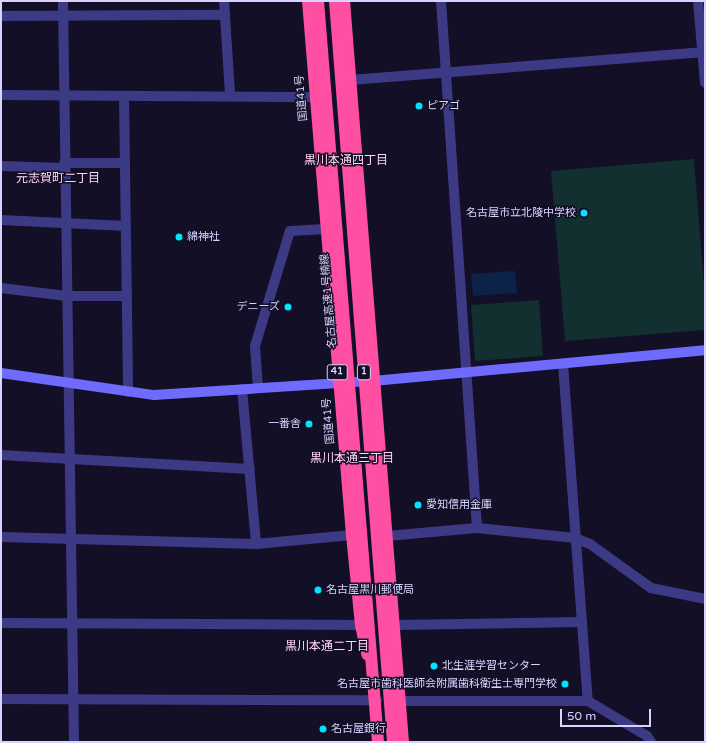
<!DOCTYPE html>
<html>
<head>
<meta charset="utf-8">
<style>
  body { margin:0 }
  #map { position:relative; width:706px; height:743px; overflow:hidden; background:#130f26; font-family:"Varela Round","Noto Sans JP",sans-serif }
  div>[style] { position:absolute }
  .green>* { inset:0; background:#12302f }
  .water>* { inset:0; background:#0c2248 }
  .street>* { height:10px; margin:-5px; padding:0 5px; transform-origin:5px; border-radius:5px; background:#3d3a85 }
  .secondary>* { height:10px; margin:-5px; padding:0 5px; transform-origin:5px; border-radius:5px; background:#6f6bff }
  .highway>* { height:12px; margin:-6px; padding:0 6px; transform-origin:6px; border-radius:6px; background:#ff4fa3 }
  .highway-bridge>* { height:12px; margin:-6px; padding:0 6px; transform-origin:6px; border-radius:6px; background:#ff4fa3 }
  .dots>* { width:11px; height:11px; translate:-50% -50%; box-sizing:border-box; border:2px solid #130f26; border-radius:50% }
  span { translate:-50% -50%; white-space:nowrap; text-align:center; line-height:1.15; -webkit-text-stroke:3px #130f26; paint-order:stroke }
  .shield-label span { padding:1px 3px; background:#130f26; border:1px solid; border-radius:3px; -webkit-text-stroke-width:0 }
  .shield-label { font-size:10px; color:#d9d4ff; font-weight:700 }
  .street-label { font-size:11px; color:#d9d4ff }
  .poi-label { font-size:11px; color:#d9d4ff }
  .left { translate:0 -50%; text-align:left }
  .right { translate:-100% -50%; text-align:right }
  .neighbourhood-label { font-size:12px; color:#ffd6f0 }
  .frame { position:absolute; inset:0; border:2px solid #d9d4ff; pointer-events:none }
  .scale { position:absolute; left:560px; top:709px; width:91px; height:18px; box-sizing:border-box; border:2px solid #d9d4ff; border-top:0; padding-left:5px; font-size:12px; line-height:14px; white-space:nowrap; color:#d9d4ff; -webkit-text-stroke:3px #130f26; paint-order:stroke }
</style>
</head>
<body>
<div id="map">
  <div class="green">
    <i style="clip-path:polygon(694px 159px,705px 298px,705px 330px,565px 341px,551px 171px)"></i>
    <i style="clip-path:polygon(539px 300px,543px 356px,475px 361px,471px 305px)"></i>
  </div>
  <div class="water">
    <i style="clip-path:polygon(515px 271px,517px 293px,473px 296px,471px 274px)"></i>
  </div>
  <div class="street">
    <i style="left:63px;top:1px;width:741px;rotate:89.15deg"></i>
    <i style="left:224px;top:1px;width:94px;rotate:86.3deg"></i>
    <i style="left:441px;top:1px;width:528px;rotate:86.09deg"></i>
    <i style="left:698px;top:1px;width:82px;rotate:85.1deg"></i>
    <i style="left:1px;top:16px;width:224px;rotate:-0.3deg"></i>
    <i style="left:350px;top:80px;width:356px;rotate:-4.5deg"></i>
    <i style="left:1px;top:95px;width:314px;rotate:0.4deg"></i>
    <i style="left:124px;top:96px;width:296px;rotate:89.2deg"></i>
    <i style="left:64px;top:163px;width:61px"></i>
    <i style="left:1px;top:166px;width:64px;rotate:1.8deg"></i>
    <i style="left:1px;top:220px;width:125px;rotate:2.7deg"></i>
    <i style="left:1px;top:288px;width:66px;rotate:6.9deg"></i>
    <i style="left:67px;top:296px;width:60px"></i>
    <i style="left:563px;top:364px;width:338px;rotate:85.8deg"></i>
    <i style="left:258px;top:388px;width:42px;rotate:-94.1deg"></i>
    <i style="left:255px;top:346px;width:120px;rotate:-73.1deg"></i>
    <i style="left:290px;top:231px;width:36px;rotate:-3deg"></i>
    <i style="left:242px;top:389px;width:156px;rotate:84.8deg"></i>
    <i style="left:1px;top:455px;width:249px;rotate:3.2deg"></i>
    <i style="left:387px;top:536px;width:90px;rotate:-5.1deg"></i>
    <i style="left:477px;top:528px;width:99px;rotate:5.8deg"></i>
    <i style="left:575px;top:538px;width:16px;rotate:22deg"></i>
    <i style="left:590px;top:544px;width:75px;rotate:35.8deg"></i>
    <i style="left:651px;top:588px;width:55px;rotate:11.5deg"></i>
    <i style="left:1px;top:537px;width:255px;rotate:1.6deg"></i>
    <i style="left:256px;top:544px;width:96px;rotate:-5.4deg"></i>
    <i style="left:1px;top:623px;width:360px;rotate:0.3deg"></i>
    <i style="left:395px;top:625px;width:187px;rotate:-0.9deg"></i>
    <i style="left:1px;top:699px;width:376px;rotate:0.2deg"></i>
    <i style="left:399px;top:701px;width:189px"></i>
    <i style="left:588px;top:701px;width:69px;rotate:30.7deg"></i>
    <i style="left:647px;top:736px;width:7px;rotate:56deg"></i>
  </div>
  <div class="secondary">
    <i style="left:1px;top:373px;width:155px;rotate:8.2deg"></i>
    <i style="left:154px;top:395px;width:219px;rotate:-3.7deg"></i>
    <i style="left:373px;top:381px;width:333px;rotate:-5.3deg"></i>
  </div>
  <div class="highway">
    <i style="left:308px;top:1px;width:536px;rotate:85.29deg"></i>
    <i style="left:352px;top:535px;width:90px;rotate:84.3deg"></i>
    <i style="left:361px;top:625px;width:30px;rotate:78deg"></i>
    <i style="left:344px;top:1px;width:743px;rotate:85.45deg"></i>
  </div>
  <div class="highway-bridge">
    <i style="left:318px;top:1px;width:743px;rotate:85.37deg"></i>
    <i style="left:335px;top:1px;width:743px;rotate:85.52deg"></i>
  </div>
  <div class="dots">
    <i style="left:419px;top:106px;background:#00e5ff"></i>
    <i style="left:584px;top:213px;background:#00e5ff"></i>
    <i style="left:179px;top:237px;background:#00e5ff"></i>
    <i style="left:288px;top:307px;background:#00e5ff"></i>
    <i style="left:309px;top:424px;background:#00e5ff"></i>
    <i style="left:418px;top:505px;background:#00e5ff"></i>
    <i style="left:318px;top:590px;background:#00e5ff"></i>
    <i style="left:434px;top:666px;background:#00e5ff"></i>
    <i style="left:565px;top:684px;background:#00e5ff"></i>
    <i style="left:323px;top:729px;background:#00e5ff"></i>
  </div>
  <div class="shield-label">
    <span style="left:337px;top:372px">41</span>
    <span style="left:364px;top:372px">1</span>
  </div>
  <div class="street-label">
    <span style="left:302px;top:98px;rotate:-95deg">国道41号</span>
    <span style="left:329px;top:301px;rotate:-95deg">名古屋高速1号楠線</span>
    <span style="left:329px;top:421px;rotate:-95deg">国道41号</span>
  </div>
  <div class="poi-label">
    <span class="left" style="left:427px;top:106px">ピアゴ</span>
    <span class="right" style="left:576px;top:213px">名古屋市立北陵中学校</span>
    <span class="left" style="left:187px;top:237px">綿神社</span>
    <span class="right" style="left:280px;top:307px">デニーズ</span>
    <span class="right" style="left:301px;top:424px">一番舎</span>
    <span class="left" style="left:426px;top:505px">愛知信用金庫</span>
    <span class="left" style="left:326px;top:590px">名古屋黒川郵便局</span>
    <span class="left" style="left:442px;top:666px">北生涯学習センター</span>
    <span class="right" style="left:557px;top:684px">名古屋市歯科医師会附属歯科衛生士専門学校</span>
    <span class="left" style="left:331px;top:729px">名古屋銀行</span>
  </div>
  <div class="neighbourhood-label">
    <span style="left:346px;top:161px">黒川本通四丁目</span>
    <span style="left:58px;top:179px">元志賀町二丁目</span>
    <span style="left:352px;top:459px">黒川本通三丁目</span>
    <span style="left:327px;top:647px">黒川本通二丁目</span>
  </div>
  <div class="frame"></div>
  <div class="scale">50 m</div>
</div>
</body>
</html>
